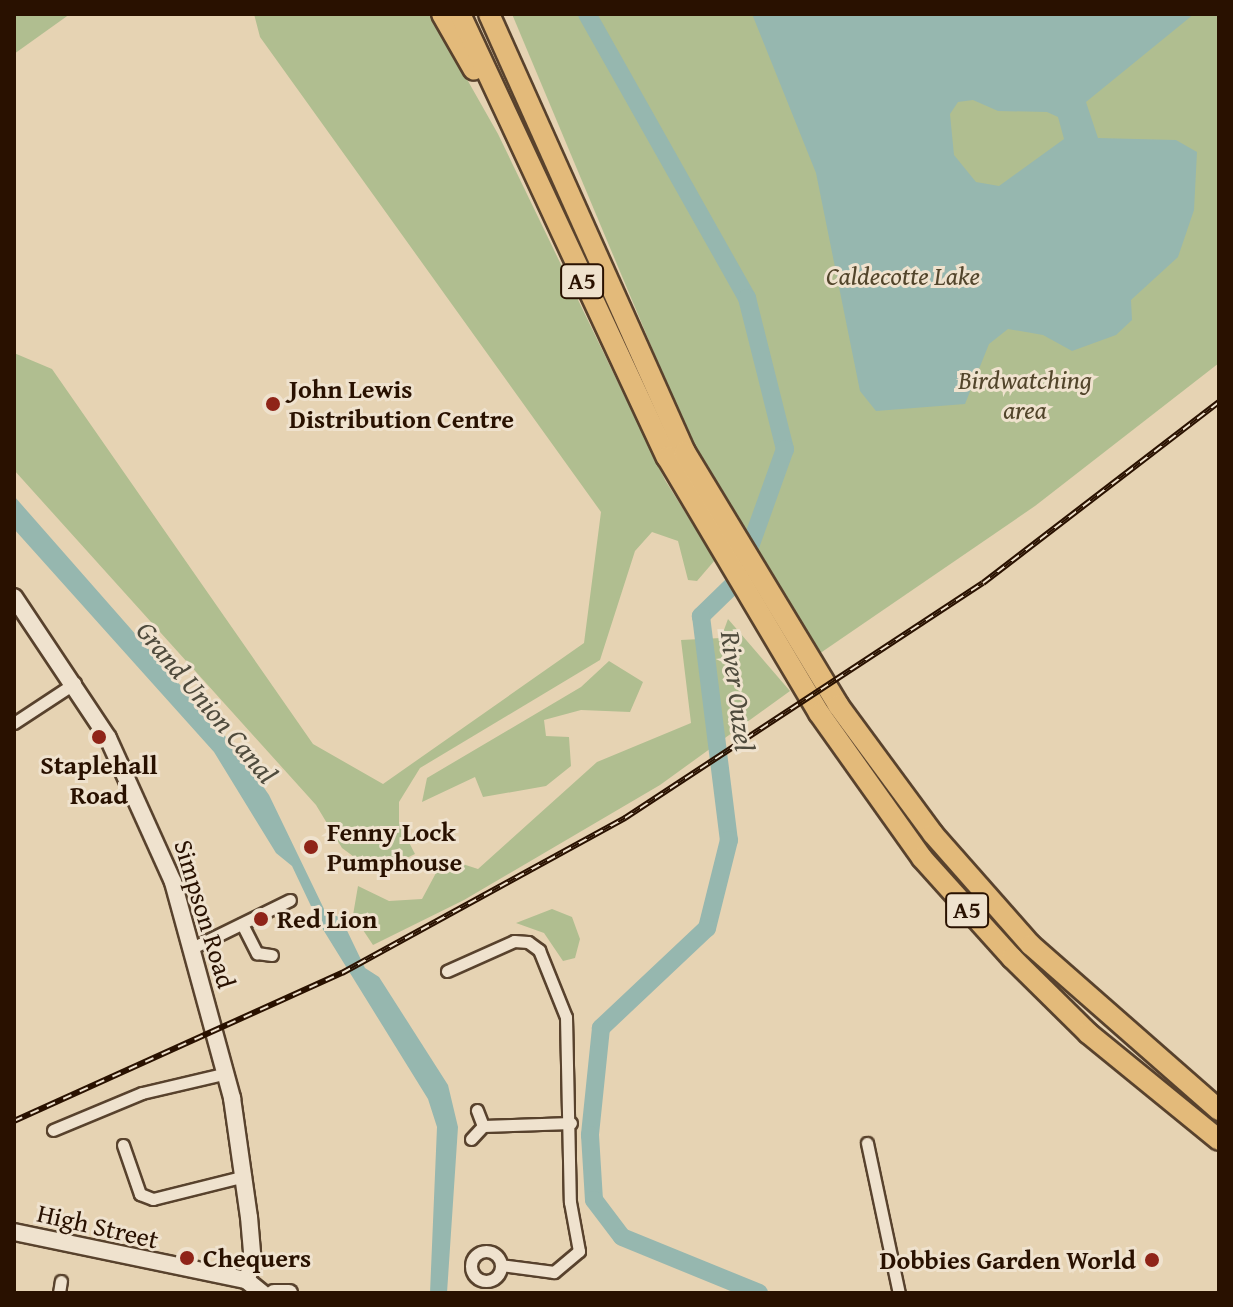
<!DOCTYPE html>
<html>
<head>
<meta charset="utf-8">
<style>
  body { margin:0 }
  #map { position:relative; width:1233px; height:1307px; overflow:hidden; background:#e6d3b3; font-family:"Gentium Book Plus",serif }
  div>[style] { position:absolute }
  .green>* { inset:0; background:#b0be90 }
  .water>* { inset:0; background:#96b7af }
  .river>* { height:18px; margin:-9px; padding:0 9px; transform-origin:9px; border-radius:9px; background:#96b7af }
  .roads { filter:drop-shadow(2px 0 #58422d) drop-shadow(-2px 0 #58422d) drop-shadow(0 2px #58422d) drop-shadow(0 -2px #58422d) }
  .street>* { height:11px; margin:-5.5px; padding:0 5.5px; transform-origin:5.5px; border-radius:5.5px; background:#efe2ce }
  .street>.ring { margin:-5.5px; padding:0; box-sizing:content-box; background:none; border:11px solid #efe2ce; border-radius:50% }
  .secondary>* { height:16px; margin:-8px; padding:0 8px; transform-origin:8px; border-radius:8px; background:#efe2ce }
  .highway>* { height:20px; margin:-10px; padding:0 10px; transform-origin:10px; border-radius:10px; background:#e3ba7a }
  .rail>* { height:6px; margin-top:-3px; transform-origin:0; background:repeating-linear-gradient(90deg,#efe2ce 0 9px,#291100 0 18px); box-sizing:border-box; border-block:2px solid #291100 }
  .dots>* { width:22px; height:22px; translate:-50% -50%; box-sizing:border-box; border:4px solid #efe2ce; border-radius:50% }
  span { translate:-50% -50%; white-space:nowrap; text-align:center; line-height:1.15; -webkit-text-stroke:6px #efe2ce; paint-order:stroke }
  .shield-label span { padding:2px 6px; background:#efe2ce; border:2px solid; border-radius:6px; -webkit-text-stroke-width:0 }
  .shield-label { font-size:24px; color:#291100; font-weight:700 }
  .park-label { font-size:26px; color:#52452b; font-style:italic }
  .poi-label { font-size:26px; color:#291100; font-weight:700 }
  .left { translate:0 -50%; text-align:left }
  .right { translate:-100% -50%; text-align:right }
  .street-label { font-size:26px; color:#291100 }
  .water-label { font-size:28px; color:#4f4b3d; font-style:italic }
  .frame { position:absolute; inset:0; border:16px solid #291100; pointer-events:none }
</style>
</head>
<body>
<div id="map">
  <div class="green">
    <i style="clip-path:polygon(14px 14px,70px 14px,14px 54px)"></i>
    <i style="clip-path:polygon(254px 14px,430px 14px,498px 134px,665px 480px,715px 560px,697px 581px,688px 580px,678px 541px,652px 532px,635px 551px,600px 660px,420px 768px,399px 802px,399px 823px,415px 854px,376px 873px,342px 848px,316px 805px,14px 470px,14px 353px,52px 369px,313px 744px,383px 784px,584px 643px,601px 512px,260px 37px)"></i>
    <i style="clip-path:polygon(512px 14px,1219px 14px,1219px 363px,1035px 506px,816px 656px,694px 448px)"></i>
    <i style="clip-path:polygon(728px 619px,790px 691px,660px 785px,464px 900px,373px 945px,353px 915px,358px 886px,389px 901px,422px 899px,444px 858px,478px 869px,597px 762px,691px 723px,681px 640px,721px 638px)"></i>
    <i style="clip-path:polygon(609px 661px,643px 682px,630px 712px,581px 710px,544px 720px,546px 736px,569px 737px,571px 766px,546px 786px,483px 797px,475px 777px,422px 802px,427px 778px,581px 687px)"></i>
    <i style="clip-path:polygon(552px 909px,572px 917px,580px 939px,575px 958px,563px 961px,544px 933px,516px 923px)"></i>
  </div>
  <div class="water">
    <i style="clip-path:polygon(evenodd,752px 14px,1194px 14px,1086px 102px,1098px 138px,1176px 140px,1197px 152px,1194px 210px,1178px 257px,1131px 300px,1132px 320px,1116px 335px,1072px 351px,1043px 335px,1008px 329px,989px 344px,965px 404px,876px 411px,860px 391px,816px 173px,752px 14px,973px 100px,998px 111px,1047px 112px,1058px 117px,1064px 139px,999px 186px,976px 182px,954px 155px,950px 114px,958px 102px,973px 100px)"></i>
    <i style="clip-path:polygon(14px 496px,239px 752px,269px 795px,325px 911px,341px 918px,365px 968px,379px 977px,448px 1085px,458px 1127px,447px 1293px,430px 1293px,437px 1127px,428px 1099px,319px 923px,292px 866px,276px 853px,214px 752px,14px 529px)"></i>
  </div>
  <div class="river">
    <i style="left:587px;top:14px;width:326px;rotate:60.6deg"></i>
    <i style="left:747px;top:298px;width:156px;rotate:75.9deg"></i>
    <i style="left:785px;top:449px;width:139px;rotate:109.7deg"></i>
    <i style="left:738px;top:580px;width:52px;rotate:135.8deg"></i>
    <i style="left:701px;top:616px;width:226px;rotate:82.9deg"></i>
    <i style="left:729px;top:840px;width:91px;rotate:104deg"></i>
    <i style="left:707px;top:928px;width:146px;rotate:136.7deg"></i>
    <i style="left:601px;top:1028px;width:108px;rotate:95.9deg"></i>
    <i style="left:590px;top:1135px;width:65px;rotate:86.5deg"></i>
    <i style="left:594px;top:1200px;width:46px;rotate:52.9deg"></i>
    <i style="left:622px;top:1237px;width:148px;rotate:22.2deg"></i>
  </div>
  <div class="roads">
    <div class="street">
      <i style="left:14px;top:723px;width:73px;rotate:-33.3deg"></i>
      <i style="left:242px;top:924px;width:33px;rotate:63deg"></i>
      <i style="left:257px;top:953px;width:15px;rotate:8deg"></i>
      <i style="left:192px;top:948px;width:109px;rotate:-26.1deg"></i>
      <i style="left:447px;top:971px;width:73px;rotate:-24.1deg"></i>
      <i style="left:514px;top:941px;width:14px;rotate:4deg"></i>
      <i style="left:528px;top:942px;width:14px;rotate:36deg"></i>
      <i style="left:539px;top:950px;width:72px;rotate:68.1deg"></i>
      <i style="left:566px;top:1017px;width:185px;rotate:88.8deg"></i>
      <i style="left:570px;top:1202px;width:50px;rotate:79.6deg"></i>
      <i style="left:579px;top:1251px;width:33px;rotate:140deg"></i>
      <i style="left:554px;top:1272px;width:53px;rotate:-172.5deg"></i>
      <i style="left:483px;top:1126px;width:88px;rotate:-2deg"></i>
      <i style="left:53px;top:1130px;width:96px;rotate:-22.6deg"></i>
      <i style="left:142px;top:1093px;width:87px;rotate:-13.2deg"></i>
      <i style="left:471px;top:1139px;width:18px;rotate:-47deg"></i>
      <i style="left:483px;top:1126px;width:17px;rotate:-111deg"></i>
      <i style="left:867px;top:1143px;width:153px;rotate:78deg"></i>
      <i style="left:123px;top:1145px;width:52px;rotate:70.9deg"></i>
      <i style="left:140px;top:1194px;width:14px;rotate:21deg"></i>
      <i style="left:153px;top:1199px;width:95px;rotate:-14deg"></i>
      <i class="ring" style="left:471px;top:1251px;width:19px;height:19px"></i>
      <i style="left:59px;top:1293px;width:12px;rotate:-81deg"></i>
    </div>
    <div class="secondary">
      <i style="left:14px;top:597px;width:169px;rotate:56.3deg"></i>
      <i style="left:108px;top:738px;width:158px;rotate:65.7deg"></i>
      <i style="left:173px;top:882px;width:224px;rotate:74.7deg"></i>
      <i style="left:232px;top:1098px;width:120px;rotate:81.9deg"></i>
      <i style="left:249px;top:1217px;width:47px;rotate:85.1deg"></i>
      <i style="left:253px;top:1264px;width:17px;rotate:114deg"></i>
      <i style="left:14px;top:1232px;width:237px;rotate:11.7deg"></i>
      <i style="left:246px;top:1280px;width:21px;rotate:39deg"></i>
      <i style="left:274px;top:1293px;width:15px"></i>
    </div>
    <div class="highway">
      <i style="left:442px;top:14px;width:64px;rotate:60.3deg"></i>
      <i style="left:460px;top:14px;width:489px;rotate:65deg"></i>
      <i style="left:667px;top:457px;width:298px;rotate:59.3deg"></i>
      <i style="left:819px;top:713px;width:178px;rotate:54.6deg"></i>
      <i style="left:922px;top:858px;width:135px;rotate:48deg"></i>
      <i style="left:1012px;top:958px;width:107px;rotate:44.6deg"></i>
      <i style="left:1088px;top:1033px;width:169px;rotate:39.2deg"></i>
      <i style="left:489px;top:14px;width:480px;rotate:65.9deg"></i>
      <i style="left:685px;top:452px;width:296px;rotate:58.8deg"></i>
      <i style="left:838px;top:705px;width:160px;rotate:53.6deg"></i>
      <i style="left:933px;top:834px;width:148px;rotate:48.6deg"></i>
      <i style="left:1031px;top:945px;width:250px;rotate:41.3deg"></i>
    </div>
  </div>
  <div class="rail">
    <i style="left:14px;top:1121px;width:360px;rotate:-24.3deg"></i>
    <i style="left:342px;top:973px;width:323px;rotate:-28.7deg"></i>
    <i style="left:625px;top:818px;width:428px;rotate:-33.3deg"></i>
    <i style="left:983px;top:583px;width:297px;rotate:-37.5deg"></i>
  </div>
  <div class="dots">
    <i style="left:273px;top:404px;background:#8f2418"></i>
    <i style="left:99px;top:737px;background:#8f2418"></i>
    <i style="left:311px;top:847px;background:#8f2418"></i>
    <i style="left:261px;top:919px;background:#8f2418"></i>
    <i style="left:187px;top:1258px;background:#8f2418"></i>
    <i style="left:1152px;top:1260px;background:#8f2418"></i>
  </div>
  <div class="shield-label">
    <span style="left:582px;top:281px">A5</span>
    <span style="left:967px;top:910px">A5</span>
  </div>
  <div class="park-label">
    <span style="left:903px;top:276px">Caldecotte Lake</span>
    <span style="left:1025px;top:395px">Birdwatching<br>area</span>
  </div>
  <div class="poi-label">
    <span class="left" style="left:289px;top:404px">John Lewis<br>Distribution Centre</span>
    <span style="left:99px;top:780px">Staplehall<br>Road</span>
    <span class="left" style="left:327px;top:847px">Fenny Lock<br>Pumphouse</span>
    <span class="left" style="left:277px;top:919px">Red Lion</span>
    <span class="left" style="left:203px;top:1258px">Chequers</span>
    <span class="right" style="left:1136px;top:1260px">Dobbies Garden World</span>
  </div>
  <div class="street-label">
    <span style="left:205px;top:914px;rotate:73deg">Simpson Road</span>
    <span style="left:98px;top:1226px;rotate:13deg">High Street</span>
  </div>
  <div class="water-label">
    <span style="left:738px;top:691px;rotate:83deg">River Ouzel</span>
    <span style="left:207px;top:702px;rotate:50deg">Grand Union Canal</span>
  </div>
  <div class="frame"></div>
</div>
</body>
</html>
